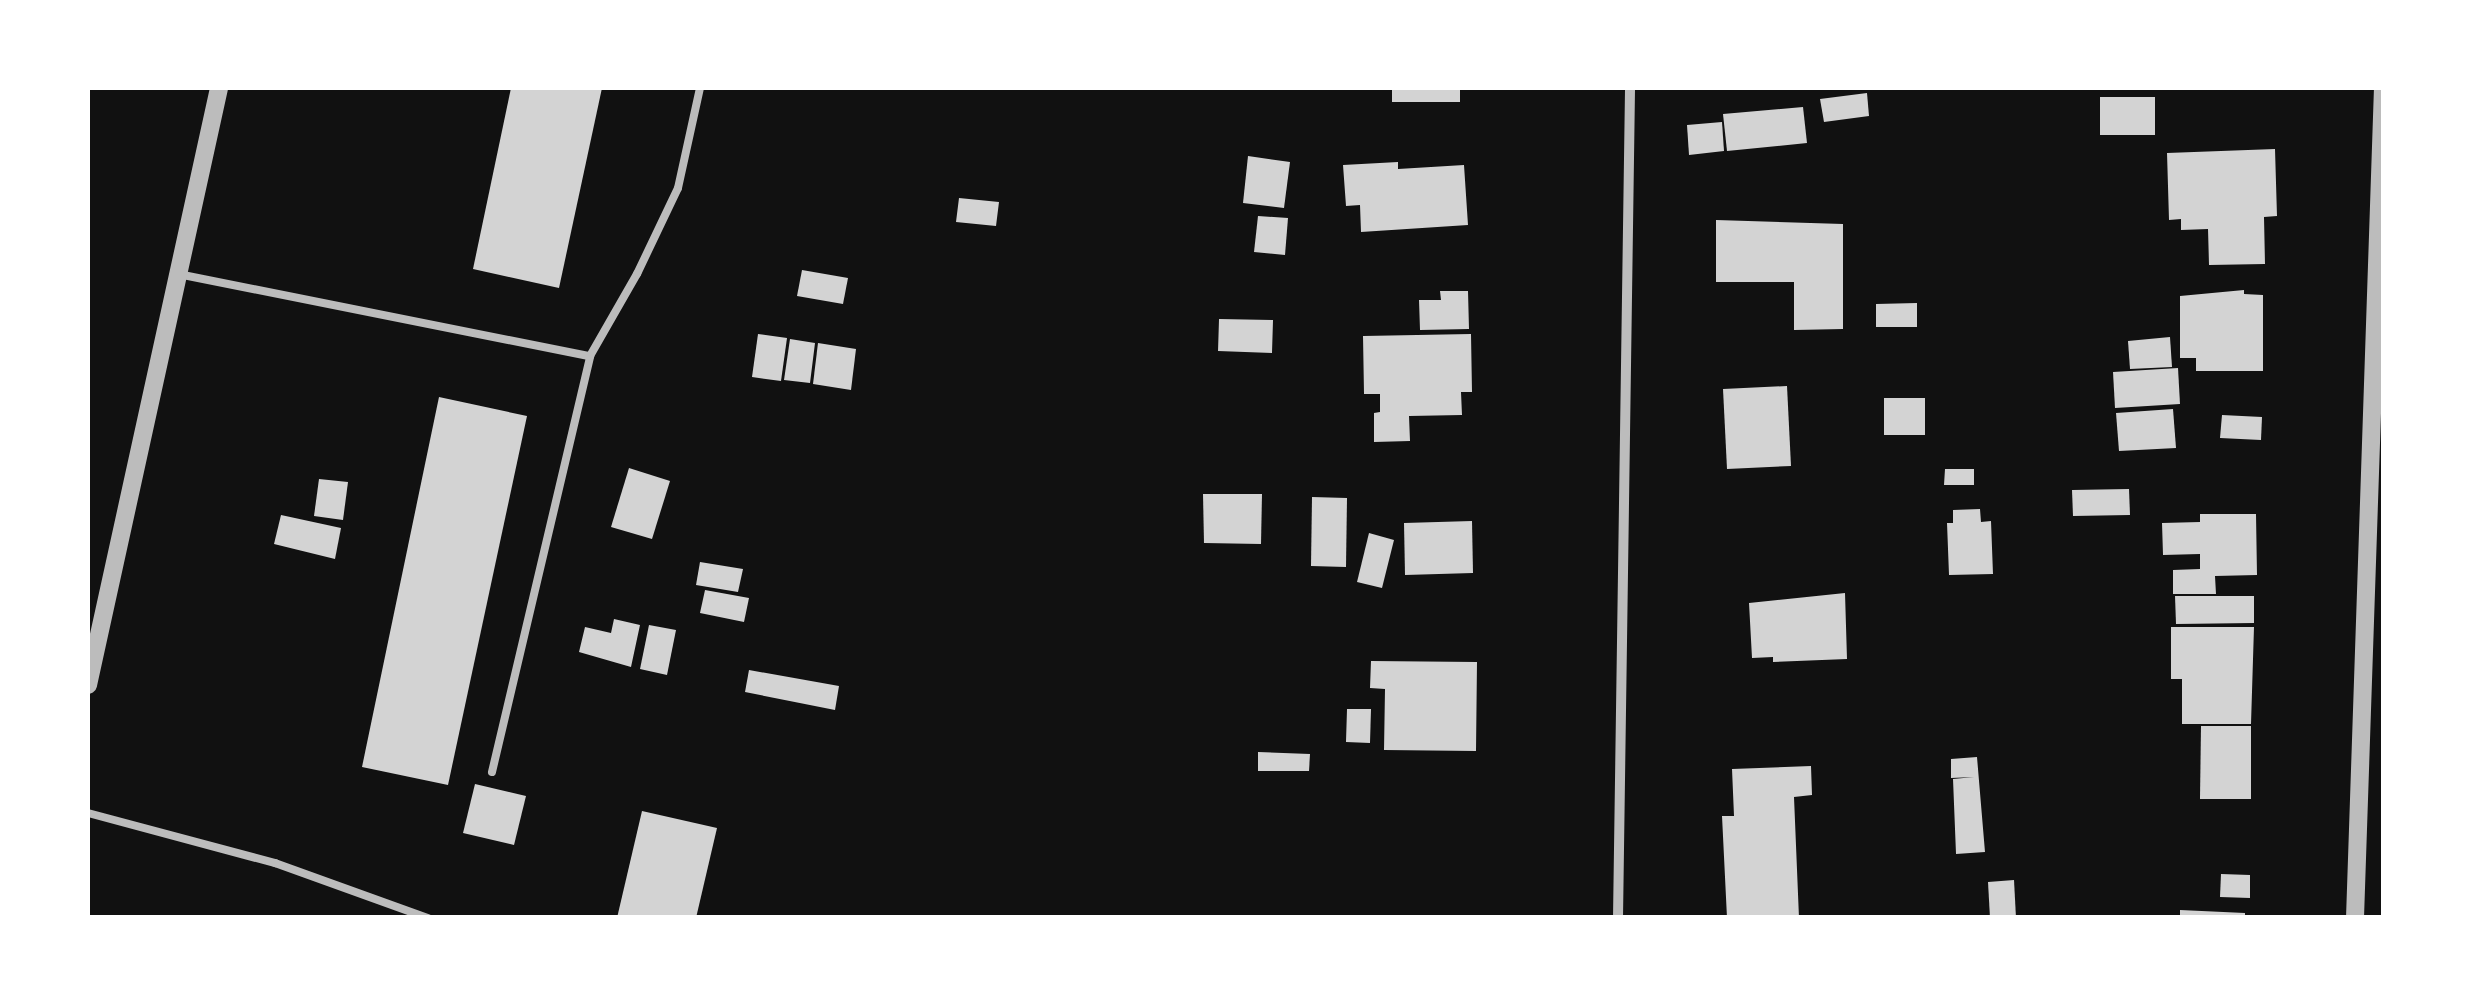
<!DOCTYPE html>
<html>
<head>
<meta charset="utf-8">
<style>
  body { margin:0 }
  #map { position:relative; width:2471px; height:1005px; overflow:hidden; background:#111; font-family:"Libre Baskerville",serif }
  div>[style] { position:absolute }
  .building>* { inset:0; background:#d3d3d3 }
  .service>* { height:8px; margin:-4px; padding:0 4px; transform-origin:4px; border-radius:4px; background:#bcbcbc }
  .minor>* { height:10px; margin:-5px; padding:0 5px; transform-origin:5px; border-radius:5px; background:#bcbcbc }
  .tertiary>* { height:18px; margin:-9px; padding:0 9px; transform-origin:9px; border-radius:9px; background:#bcbcbc }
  span { translate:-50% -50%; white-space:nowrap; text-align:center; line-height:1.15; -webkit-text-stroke:10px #fff; paint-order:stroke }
  .frame { position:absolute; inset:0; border:90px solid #fff; pointer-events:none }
</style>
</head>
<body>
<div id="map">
  <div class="building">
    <i style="clip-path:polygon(511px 88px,602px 88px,559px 288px,473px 269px)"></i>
    <i style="clip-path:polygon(1392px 88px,1460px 88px,1460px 102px,1392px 102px)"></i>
    <i style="clip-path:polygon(1867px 93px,1869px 116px,1824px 122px,1820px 99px)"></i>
    <i style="clip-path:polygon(2100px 97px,2155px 97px,2155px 135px,2100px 135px)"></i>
    <i style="clip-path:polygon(1803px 107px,1807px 143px,1727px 151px,1723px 114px)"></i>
    <i style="clip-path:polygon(1722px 122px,1724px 151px,1689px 155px,1687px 125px)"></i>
    <i style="clip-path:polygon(2275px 149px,2277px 216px,2264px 217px,2265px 264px,2209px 265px,2208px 229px,2181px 230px,2181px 219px,2169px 220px,2167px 153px)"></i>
    <i style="clip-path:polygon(1248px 156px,1290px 162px,1284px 208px,1243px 203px)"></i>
    <i style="clip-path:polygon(1398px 162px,1398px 169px,1464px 165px,1468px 225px,1361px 232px,1360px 205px,1346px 206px,1343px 165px)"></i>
    <i style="clip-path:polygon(959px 198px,999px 202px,996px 226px,956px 222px)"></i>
    <i style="clip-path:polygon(1258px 216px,1288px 218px,1285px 255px,1254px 252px)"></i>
    <i style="clip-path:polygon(1716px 220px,1843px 224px,1843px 329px,1794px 330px,1794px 282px,1716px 282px)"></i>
    <i style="clip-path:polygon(802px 270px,848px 278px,843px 304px,797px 296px)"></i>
    <i style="clip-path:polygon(2244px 290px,2244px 294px,2263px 295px,2263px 371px,2196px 371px,2196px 358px,2180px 358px,2180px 296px)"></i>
    <i style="clip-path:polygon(1440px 291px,1468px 291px,1469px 329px,1420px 330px,1419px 300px,1441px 300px)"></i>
    <i style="clip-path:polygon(1917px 303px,1917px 327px,1876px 327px,1876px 304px)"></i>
    <i style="clip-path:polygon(1219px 319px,1273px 320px,1272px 353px,1218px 351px)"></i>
    <i style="clip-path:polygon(758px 334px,787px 338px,781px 381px,752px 377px)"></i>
    <i style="clip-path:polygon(1471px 334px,1472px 392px,1461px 392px,1462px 415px,1409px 416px,1410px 441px,1374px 442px,1374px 413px,1380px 412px,1380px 394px,1364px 394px,1363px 336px)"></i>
    <i style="clip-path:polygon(2170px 337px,2172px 367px,2130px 369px,2128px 341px)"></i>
    <i style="clip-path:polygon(790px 339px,815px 343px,810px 383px,784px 380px)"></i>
    <i style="clip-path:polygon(818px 343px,856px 349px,851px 390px,813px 384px)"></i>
    <i style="clip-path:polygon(2178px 368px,2180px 404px,2115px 408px,2113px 372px)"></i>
    <i style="clip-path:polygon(1787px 386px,1791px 466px,1727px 469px,1723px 389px)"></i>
    <i style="clip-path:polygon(439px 397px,527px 416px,448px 785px,362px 767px)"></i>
    <i style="clip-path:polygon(1884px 398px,1925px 398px,1925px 435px,1884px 435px)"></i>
    <i style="clip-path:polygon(2173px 409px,2176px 448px,2119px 451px,2116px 413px)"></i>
    <i style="clip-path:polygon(2222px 415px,2262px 417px,2261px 440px,2220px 438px)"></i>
    <i style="clip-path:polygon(629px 468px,670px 481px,652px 539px,611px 527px)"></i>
    <i style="clip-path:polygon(1945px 469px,1974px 469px,1974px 485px,1944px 485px)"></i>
    <i style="clip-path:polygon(319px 479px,348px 482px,343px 520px,314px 516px)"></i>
    <i style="clip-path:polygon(2129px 489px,2130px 515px,2073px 516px,2072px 490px)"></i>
    <i style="clip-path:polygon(1203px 494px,1262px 494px,1261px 544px,1204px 543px)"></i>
    <i style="clip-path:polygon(1312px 497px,1347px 498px,1346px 567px,1311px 566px)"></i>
    <i style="clip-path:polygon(1980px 509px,1981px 522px,1991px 521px,1993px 574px,1949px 575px,1947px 523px,1953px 523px,1953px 510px)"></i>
    <i style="clip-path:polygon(2200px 514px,2256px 514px,2257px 575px,2215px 576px,2216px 594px,2173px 594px,2173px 570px,2200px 569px,2200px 554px,2163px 555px,2162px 523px,2200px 522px)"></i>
    <i style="clip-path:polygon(281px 515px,341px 528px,335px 559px,274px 544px)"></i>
    <i style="clip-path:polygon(1472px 521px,1473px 573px,1405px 575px,1404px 523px)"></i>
    <i style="clip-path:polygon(1369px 533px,1394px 540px,1382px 588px,1357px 582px)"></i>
    <i style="clip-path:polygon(700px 562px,743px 569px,738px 592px,696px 585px)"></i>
    <i style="clip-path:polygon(705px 590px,749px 598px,744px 622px,700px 613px)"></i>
    <i style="clip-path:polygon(1845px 593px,1847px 659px,1773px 662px,1773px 657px,1752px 658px,1749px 603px)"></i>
    <i style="clip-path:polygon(2175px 596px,2254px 596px,2254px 623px,2176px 624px)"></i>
    <i style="clip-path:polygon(614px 619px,640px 625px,631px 667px,579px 652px,585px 627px,611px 633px)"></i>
    <i style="clip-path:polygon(649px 625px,676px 630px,667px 675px,640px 669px)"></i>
    <i style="clip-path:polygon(2171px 627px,2254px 627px,2251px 724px,2182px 724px,2182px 679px,2171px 679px)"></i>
    <i style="clip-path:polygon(1371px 661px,1477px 662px,1476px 751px,1384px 750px,1385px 689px,1370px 688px)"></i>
    <i style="clip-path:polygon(749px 670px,839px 686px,835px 710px,745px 692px)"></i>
    <i style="clip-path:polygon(1347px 709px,1371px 709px,1370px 743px,1346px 742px)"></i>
    <i style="clip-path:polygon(2201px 726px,2251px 726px,2251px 799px,2200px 799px)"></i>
    <i style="clip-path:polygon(1258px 752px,1310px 754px,1309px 771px,1258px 771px)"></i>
    <i style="clip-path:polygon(1977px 757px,1985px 852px,1956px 854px,1953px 779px,1974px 777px,1951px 778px,1951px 759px)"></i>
    <i style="clip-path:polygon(1811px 766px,1812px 795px,1794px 797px,1799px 918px,1727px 918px,1722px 816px,1734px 816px,1732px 769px)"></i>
    <i style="clip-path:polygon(475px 784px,526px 796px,514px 845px,463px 833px)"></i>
    <i style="clip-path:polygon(642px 811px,717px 828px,696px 918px,617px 918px)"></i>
    <i style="clip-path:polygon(2221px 874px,2250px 875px,2250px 898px,2220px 897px)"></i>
    <i style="clip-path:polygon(2014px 880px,2016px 918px,1990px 918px,1988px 882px)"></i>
    <i style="clip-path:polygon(2180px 910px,2245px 913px,2245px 918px,2180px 918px)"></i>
  </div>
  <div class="service">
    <i style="left:178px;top:274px;width:420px;rotate:11.3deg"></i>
    <i style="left:492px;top:772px;width:427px;rotate:-76.7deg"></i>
    <i style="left:590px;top:356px;width:95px;rotate:-60.2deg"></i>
    <i style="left:637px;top:274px;width:95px;rotate:-64.5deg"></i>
    <i style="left:678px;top:188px;width:102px;rotate:-77.6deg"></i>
    <i style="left:88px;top:813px;width:194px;rotate:15deg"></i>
    <i style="left:275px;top:863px;width:163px;rotate:19.8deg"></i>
  </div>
  <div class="minor">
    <i style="left:1618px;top:918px;width:830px;rotate:-89.17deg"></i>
  </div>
  <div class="tertiary">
    <i style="left:88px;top:685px;width:611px;rotate:-77.62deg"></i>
    <i style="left:2355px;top:918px;width:830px;rotate:-88.07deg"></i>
  </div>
  <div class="frame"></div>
</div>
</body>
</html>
